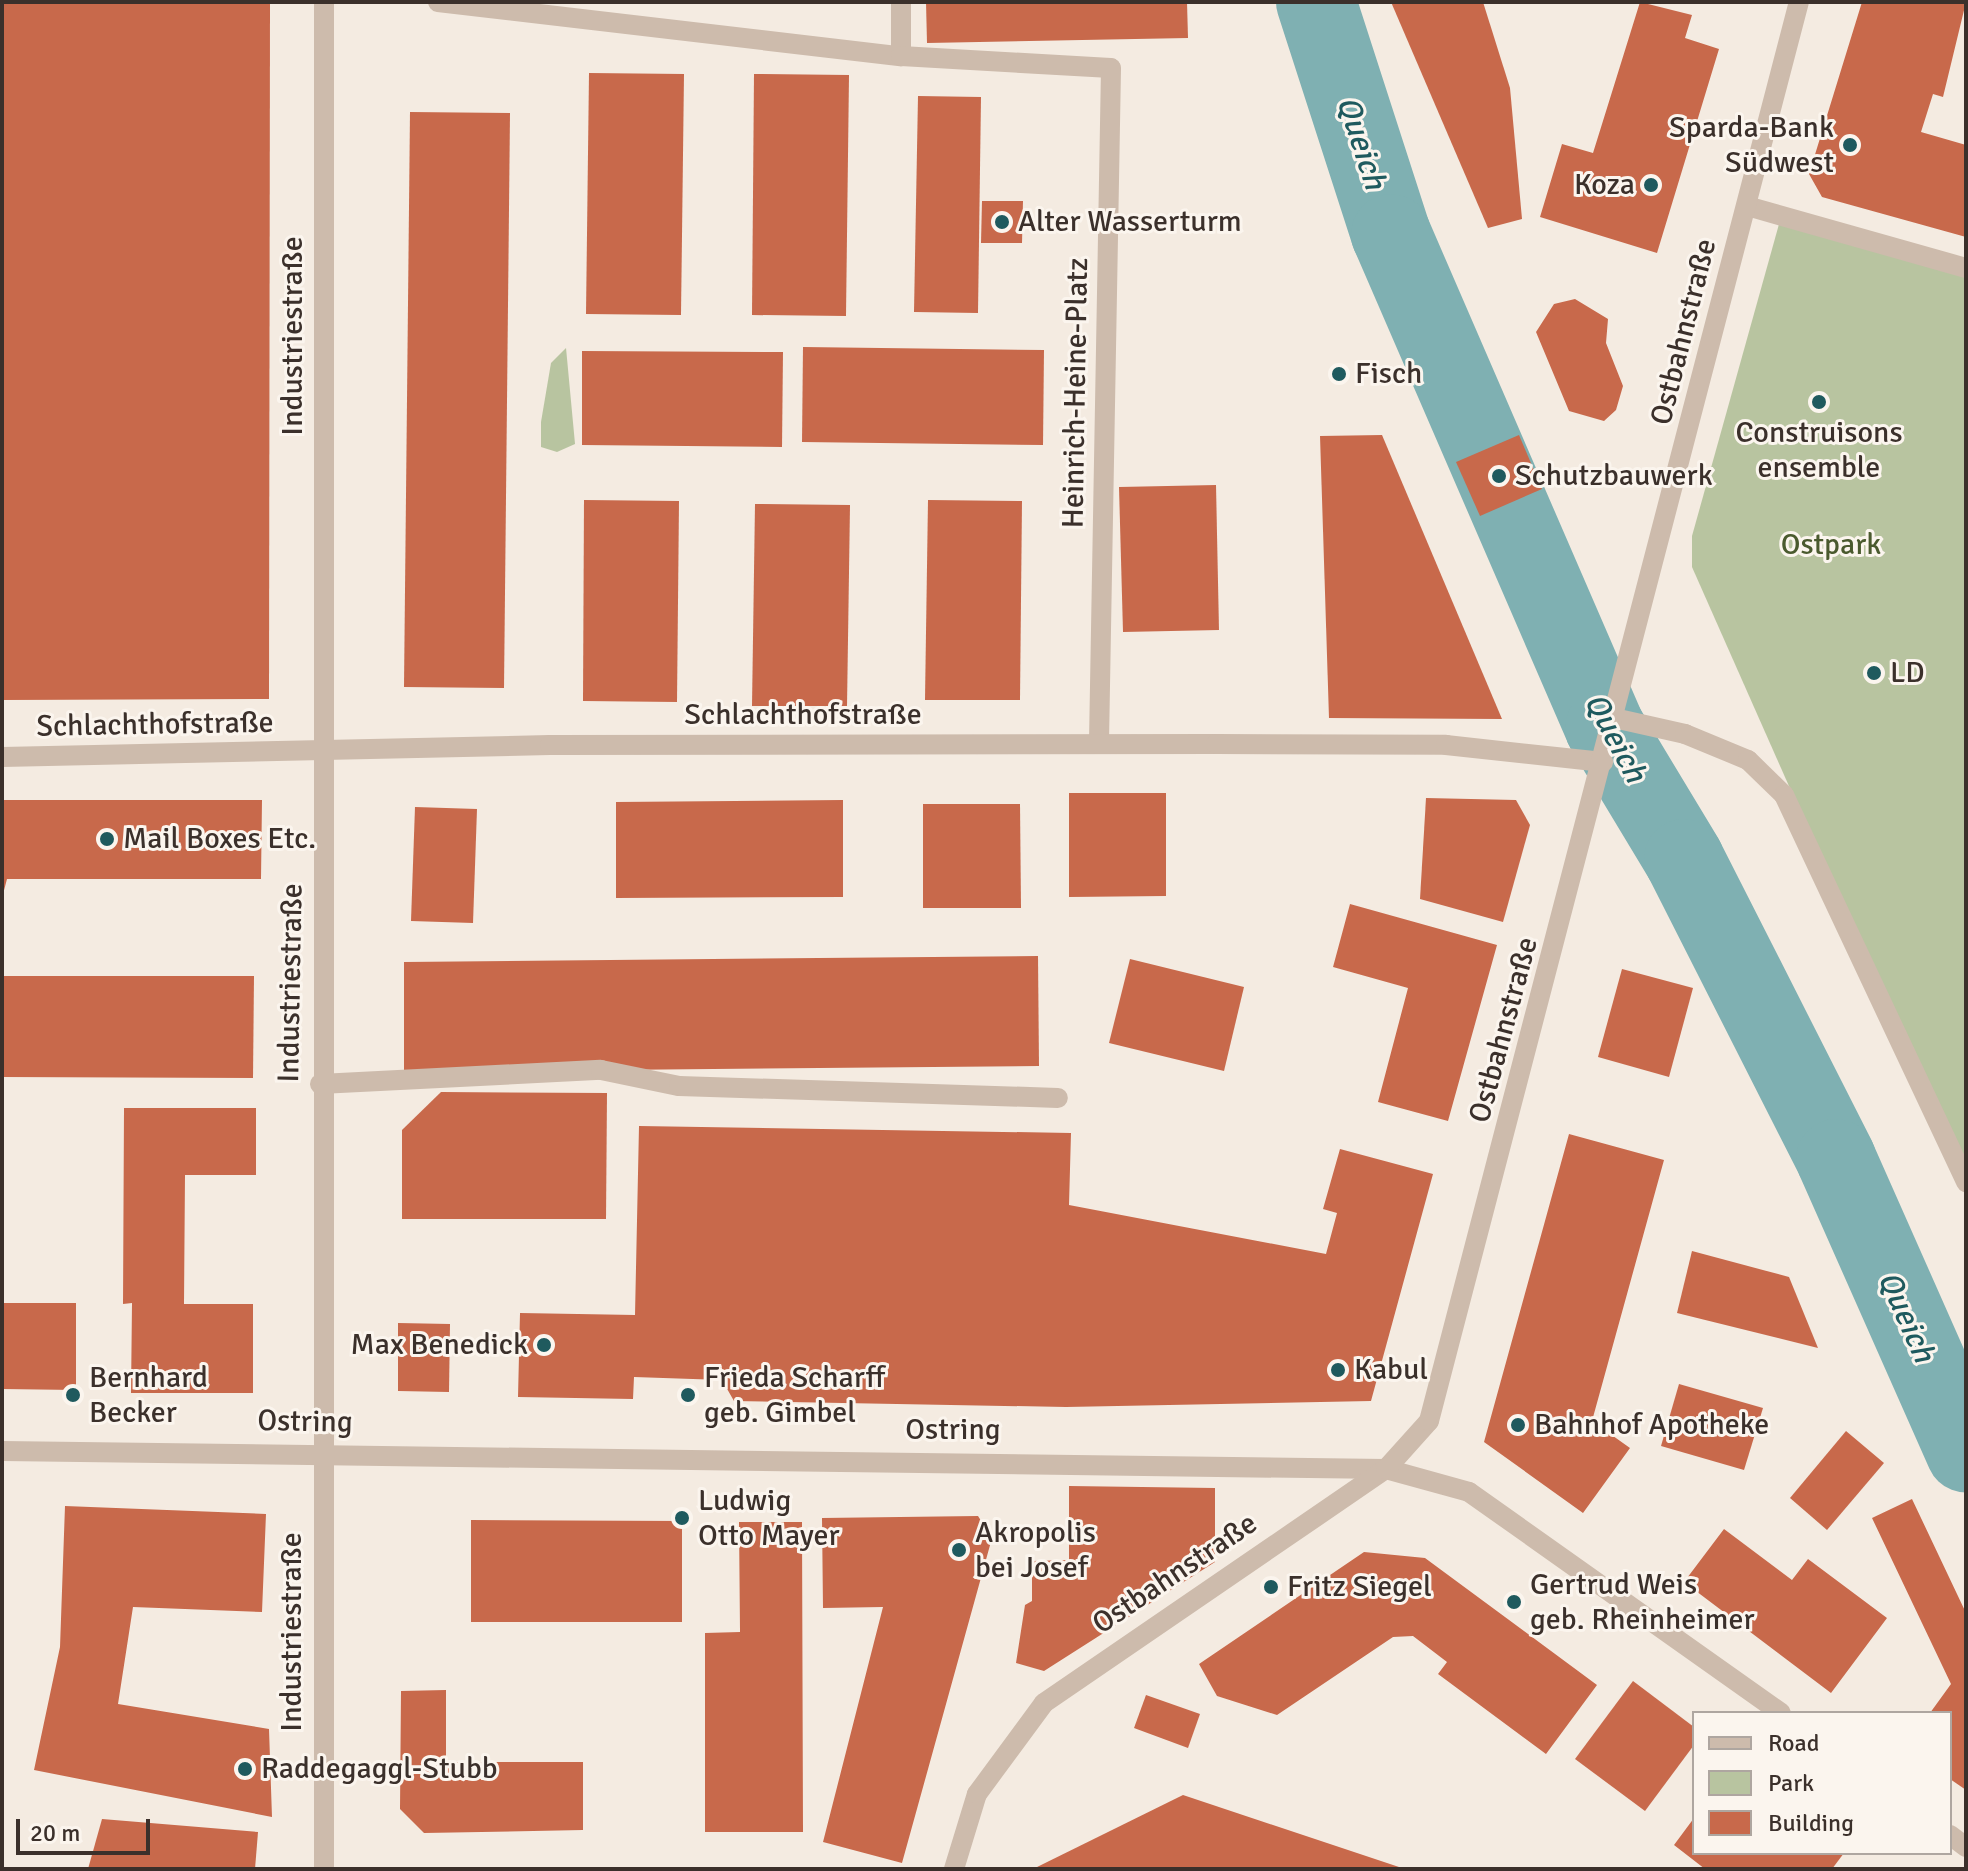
<!DOCTYPE html>
<html>
<head>
<meta charset="utf-8">
<style>
  body { margin:0 }
  #map { position:relative; width:1968px; height:1871px; overflow:hidden; background:#f4ebe1; font-family:Signika,sans-serif }
  div>[style] { position:absolute }
  .green>* { inset:0; background:#b8c4a0 }
  .river>* { height:80px; margin:-40px; padding:0 40px; transform-origin:40px; border-radius:40px; background:#7fb0b2 }
  .building>* { inset:0; background:#c8694b }
  .service>* { height:20px; margin:-10px; padding:0 10px; transform-origin:10px; border-radius:10px; background:#cdbbac }
  .minor>* { height:20px; margin:-10px; padding:0 10px; transform-origin:10px; border-radius:10px; background:#cdbbac }
  .dots>* { width:22px; height:22px; translate:-50% -50%; box-sizing:border-box; border:4px solid #fbf5ee; border-radius:50% }
  span { translate:-50% -50%; white-space:nowrap; text-align:center; line-height:1.15; -webkit-text-stroke:6px #fbf5ee; paint-order:stroke }
  .poi-label { font-size:30px; color:#3b302b }
  .right { translate:-100% -50%; text-align:right }
  .left { translate:0 -50%; text-align:left }
  .street-label { font-size:30px; color:#3b302b }
  .park-label { font-size:30px; color:#4a5a2e }
  .water-label { font-size:32px; color:#1f5a5e; font-style:italic }
  .frame { position:absolute; inset:0; border:4px solid #3b302b; pointer-events:none }
  .legend { position:absolute; left:1692px; top:1711px; width:260px; height:144px; box-sizing:border-box; background:#fbf5ee; border:2px solid #aea6a0; margin:0; padding:10px 14px; list-style:none; font-size:24px; color:#3b302b }
  .legend li { display:flex; align-items:center; gap:16px; height:40px }
  .legend b { width:40px; border:2px solid #aea6a0 }
  .scale { position:absolute; left:16px; top:1819px; width:134px; height:36px; box-sizing:border-box; border:4px solid #3b302b; border-top:0; padding-left:10px; font-size:24px; line-height:28px; white-space:nowrap; color:#3b302b; -webkit-text-stroke:6px #fbf5ee; paint-order:stroke }
</style>
</head>
<body>
<div id="map">
  <div class="green">
    <i style="clip-path:polygon(1781px 217px,1966px 272px,1966px 1186px,1692px 567px,1692px 536px)"></i>
    <i style="clip-path:polygon(566px 348px,575px 444px,557px 452px,541px 447px,541px 422px,551px 363px)"></i>
  </div>
  <div class="river">
    <i style="left:1316px;top:2px;width:244px;rotate:72.1deg"></i>
    <i style="left:1391px;top:234px;width:538px;rotate:66.58deg"></i>
    <i style="left:1605px;top:728px;width:153px;rotate:58.9deg"></i>
    <i style="left:1684px;top:859px;width:336px;rotate:63.1deg"></i>
    <i style="left:1836px;top:1159px;width:321px;rotate:66.1deg"></i>
  </div>
  <div class="building">
    <i style="clip-path:polygon(2px 2px,270px 2px,269px 699px,2px 700px)"></i>
    <i style="clip-path:polygon(926px 2px,1187px 2px,1188px 38px,927px 43px)"></i>
    <i style="clip-path:polygon(1391px 2px,1483px 2px,1510px 88px,1522px 219px,1488px 228px)"></i>
    <i style="clip-path:polygon(1640px 2px,1692px 15px,1685px 38px,1719px 49px,1657px 253px,1540px 217px,1562px 144px,1593px 153px)"></i>
    <i style="clip-path:polygon(1862px 2px,1966px 2px,1943px 97px,1933px 94px,1921px 132px,1966px 145px,1966px 237px,1822px 197px,1809px 174px)"></i>
    <i style="clip-path:polygon(589px 73px,684px 74px,681px 315px,586px 314px)"></i>
    <i style="clip-path:polygon(754px 74px,849px 75px,846px 316px,752px 315px)"></i>
    <i style="clip-path:polygon(918px 96px,981px 97px,978px 313px,914px 312px)"></i>
    <i style="clip-path:polygon(410px 112px,510px 113px,504px 688px,404px 687px)"></i>
    <i style="clip-path:polygon(982px 201px,1023px 201px,1022px 243px,981px 243px)"></i>
    <i style="clip-path:polygon(1575px 299px,1608px 319px,1606px 343px,1623px 386px,1616px 410px,1604px 421px,1569px 411px,1536px 332px,1554px 304px)"></i>
    <i style="clip-path:polygon(803px 347px,1044px 350px,1043px 445px,802px 442px)"></i>
    <i style="clip-path:polygon(582px 351px,783px 352px,782px 447px,582px 445px)"></i>
    <i style="clip-path:polygon(1382px 435px,1502px 719px,1329px 718px,1320px 436px)"></i>
    <i style="clip-path:polygon(1519px 435px,1542px 489px,1480px 516px,1456px 462px)"></i>
    <i style="clip-path:polygon(1216px 485px,1219px 630px,1123px 632px,1119px 487px)"></i>
    <i style="clip-path:polygon(584px 500px,679px 501px,677px 702px,583px 701px)"></i>
    <i style="clip-path:polygon(928px 500px,1022px 501px,1020px 700px,925px 700px)"></i>
    <i style="clip-path:polygon(755px 504px,850px 505px,847px 706px,752px 706px)"></i>
    <i style="clip-path:polygon(1069px 793px,1166px 793px,1166px 896px,1069px 897px)"></i>
    <i style="clip-path:polygon(1426px 798px,1516px 800px,1530px 825px,1503px 922px,1420px 899px)"></i>
    <i style="clip-path:polygon(2px 800px,262px 800px,261px 879px,7px 879px,2px 898px)"></i>
    <i style="clip-path:polygon(843px 800px,843px 897px,616px 898px,616px 802px)"></i>
    <i style="clip-path:polygon(923px 804px,1020px 804px,1021px 908px,923px 908px)"></i>
    <i style="clip-path:polygon(415px 807px,477px 809px,473px 923px,411px 921px)"></i>
    <i style="clip-path:polygon(1350px 904px,1497px 945px,1448px 1121px,1378px 1102px,1408px 988px,1333px 967px)"></i>
    <i style="clip-path:polygon(1038px 956px,1039px 1066px,404px 1072px,404px 962px)"></i>
    <i style="clip-path:polygon(1130px 959px,1244px 987px,1224px 1071px,1109px 1043px)"></i>
    <i style="clip-path:polygon(1622px 969px,1693px 988px,1669px 1077px,1598px 1057px)"></i>
    <i style="clip-path:polygon(2px 976px,254px 976px,253px 1078px,2px 1077px)"></i>
    <i style="clip-path:polygon(441px 1092px,607px 1093px,606px 1219px,402px 1219px,402px 1130px)"></i>
    <i style="clip-path:polygon(124px 1108px,256px 1108px,256px 1175px,185px 1175px,184px 1304px,253px 1304px,253px 1393px,131px 1393px,132px 1303px,123px 1304px)"></i>
    <i style="clip-path:polygon(639px 1126px,1071px 1133px,1069px 1205px,1326px 1254px,1337px 1213px,1323px 1209px,1340px 1149px,1433px 1174px,1371px 1401px,1066px 1407px,734px 1401px,722px 1380px,634px 1377px,633px 1399px,518px 1397px,520px 1313px,635px 1315px)"></i>
    <i style="clip-path:polygon(1569px 1134px,1664px 1160px,1592px 1421px,1630px 1448px,1583px 1513px,1484px 1442px)"></i>
    <i style="clip-path:polygon(1692px 1251px,1789px 1277px,1818px 1348px,1677px 1313px)"></i>
    <i style="clip-path:polygon(2px 1303px,76px 1303px,76px 1390px,2px 1389px)"></i>
    <i style="clip-path:polygon(398px 1323px,450px 1324px,449px 1392px,398px 1391px)"></i>
    <i style="clip-path:polygon(1679px 1384px,1763px 1408px,1744px 1470px,1661px 1446px)"></i>
    <i style="clip-path:polygon(1846px 1431px,1884px 1463px,1827px 1530px,1790px 1498px)"></i>
    <i style="clip-path:polygon(1069px 1486px,1215px 1488px,1215px 1562px,1044px 1671px,1016px 1663px,1025px 1605px,1032px 1601px,1032px 1561px,1069px 1560px)"></i>
    <i style="clip-path:polygon(1912px 1499px,1966px 1613px,1966px 1790px,1950px 1779px,1950px 1713px,1930px 1713px,1951px 1684px,1872px 1518px)"></i>
    <i style="clip-path:polygon(65px 1506px,266px 1514px,262px 1612px,133px 1607px,118px 1704px,269px 1729px,272px 1817px,34px 1770px,60px 1647px)"></i>
    <i style="clip-path:polygon(978px 1516px,992px 1538px,902px 1863px,823px 1842px,883px 1607px,823px 1608px,822px 1518px)"></i>
    <i style="clip-path:polygon(471px 1520px,682px 1521px,682px 1622px,471px 1622px)"></i>
    <i style="clip-path:polygon(739px 1522px,802px 1522px,803px 1832px,705px 1832px,705px 1633px,740px 1632px)"></i>
    <i style="clip-path:polygon(1724px 1529px,1792px 1580px,1808px 1559px,1887px 1618px,1831px 1693px,1684px 1582px)"></i>
    <i style="clip-path:polygon(1364px 1552px,1425px 1558px,1597px 1685px,1546px 1754px,1438px 1674px,1447px 1662px,1413px 1636px,1393px 1637px,1277px 1715px,1217px 1696px,1199px 1664px)"></i>
    <i style="clip-path:polygon(1633px 1681px,1694px 1727px,1694px 1745px,1645px 1811px,1575px 1759px)"></i>
    <i style="clip-path:polygon(446px 1690px,446px 1762px,583px 1762px,583px 1830px,424px 1833px,400px 1809px,401px 1691px)"></i>
    <i style="clip-path:polygon(1146px 1695px,1200px 1714px,1188px 1748px,1134px 1728px)"></i>
    <i style="clip-path:polygon(1183px 1795px,1402px 1868px,1402px 1869px,1033px 1869px)"></i>
    <i style="clip-path:polygon(1694px 1818px,1694px 1853px,1844px 1853px,1832px 1869px,1705px 1869px,1674px 1845px)"></i>
    <i style="clip-path:polygon(102px 1819px,258px 1832px,255px 1869px,88px 1869px)"></i>
  </div>
  <div class="service">
    <i style="left:320px;top:1084px;width:281px;rotate:-2.9deg"></i>
    <i style="left:601px;top:1070px;width:80px;rotate:11.6deg"></i>
    <i style="left:679px;top:1086px;width:379px;rotate:1.8deg"></i>
  </div>
  <div class="minor">
    <i style="left:438px;top:2px;width:466px;rotate:6.7deg"></i>
    <i style="left:901px;top:2px;width:54px;rotate:90deg"></i>
    <i style="left:901px;top:56px;width:210px;rotate:3.3deg"></i>
    <i style="left:1111px;top:68px;width:676px;rotate:91.02deg"></i>
    <i style="left:1747px;top:206px;width:228px;rotate:15.8deg"></i>
    <i style="left:1614px;top:718px;width:73px;rotate:12.7deg"></i>
    <i style="left:1685px;top:734px;width:68px;rotate:22.4deg"></i>
    <i style="left:1748px;top:760px;width:50px;rotate:44.2deg"></i>
    <i style="left:1784px;top:795px;width:428px;rotate:64.8deg"></i>
    <i style="left:2px;top:757px;width:548px;rotate:-1.25deg"></i>
    <i style="left:550px;top:745px;width:666px;rotate:-0.09deg"></i>
    <i style="left:1216px;top:744px;width:230px;rotate:0.2deg"></i>
    <i style="left:1446px;top:745px;width:158px;rotate:6.2deg"></i>
    <i style="left:2px;top:1451px;width:1384px;rotate:0.75deg"></i>
    <i style="left:1386px;top:1469px;width:86px;rotate:15.5deg"></i>
    <i style="left:1469px;top:1492px;width:382px;rotate:35.3deg"></i>
    <i style="left:1950px;top:1835px;width:20px;rotate:37deg"></i>
    <i style="left:324px;top:1869px;width:1867px;rotate:-90deg"></i>
    <i style="left:954px;top:1869px;width:78px;rotate:-73deg"></i>
    <i style="left:977px;top:1794px;width:113px;rotate:-53.6deg"></i>
    <i style="left:1044px;top:1703px;width:414px;rotate:-34.4deg"></i>
    <i style="left:1386px;top:1469px;width:64px;rotate:-48.1deg"></i>
    <i style="left:1429px;top:1421px;width:1466px;rotate:-75.39deg"></i>
  </div>
  <div class="dots">
    <i style="left:1850px;top:145px;background:#1f5a5e"></i>
    <i style="left:1651px;top:185px;background:#1f5a5e"></i>
    <i style="left:1002px;top:222px;background:#1f5a5e"></i>
    <i style="left:1339px;top:374px;background:#1f5a5e"></i>
    <i style="left:1819px;top:402px;background:#1f5a5e"></i>
    <i style="left:1499px;top:476px;background:#1f5a5e"></i>
    <i style="left:1874px;top:673px;background:#1f5a5e"></i>
    <i style="left:107px;top:839px;background:#1f5a5e"></i>
    <i style="left:544px;top:1345px;background:#1f5a5e"></i>
    <i style="left:1338px;top:1370px;background:#1f5a5e"></i>
    <i style="left:73px;top:1395px;background:#1f5a5e"></i>
    <i style="left:688px;top:1395px;background:#1f5a5e"></i>
    <i style="left:1518px;top:1425px;background:#1f5a5e"></i>
    <i style="left:682px;top:1518px;background:#1f5a5e"></i>
    <i style="left:959px;top:1550px;background:#1f5a5e"></i>
    <i style="left:1271px;top:1587px;background:#1f5a5e"></i>
    <i style="left:1514px;top:1602px;background:#1f5a5e"></i>
    <i style="left:245px;top:1769px;background:#1f5a5e"></i>
  </div>
  <div class="poi-label">
    <span class="right" style="left:1834px;top:145px">Sparda-Bank<br>Südwest</span>
    <span class="right" style="left:1635px;top:185px">Koza</span>
    <span class="left" style="left:1018px;top:222px">Alter Wasserturm</span>
    <span class="left" style="left:1355px;top:374px">Fisch</span>
    <span style="left:1819px;top:450px">Construisons<br>ensemble</span>
    <span class="left" style="left:1515px;top:476px">Schutzbauwerk</span>
    <span class="left" style="left:1890px;top:673px">LD</span>
    <span class="left" style="left:123px;top:839px">Mail Boxes Etc.</span>
    <span class="right" style="left:528px;top:1345px">Max Benedick</span>
    <span class="left" style="left:1354px;top:1370px">Kabul</span>
    <span class="left" style="left:89px;top:1395px">Bernhard<br>Becker</span>
    <span class="left" style="left:704px;top:1395px">Frieda Scharff<br>geb. Gimbel</span>
    <span class="left" style="left:1534px;top:1425px">Bahnhof Apotheke</span>
    <span class="left" style="left:698px;top:1518px">Ludwig<br>Otto Mayer</span>
    <span class="left" style="left:975px;top:1550px">Akropolis<br>bei Josef</span>
    <span class="left" style="left:1530px;top:1602px">Gertrud Weis<br>geb. Rheinheimer</span>
    <span class="left" style="left:1287px;top:1587px">Fritz Siegel</span>
    <span class="left" style="left:261px;top:1769px">Raddegaggl-Stubb</span>
  </div>
  <div class="street-label">
    <span style="left:1684px;top:332px;rotate:-76deg">Ostbahnstraße</span>
    <span style="left:293px;top:336px;rotate:-90deg">Industriestraße</span>
    <span style="left:1076px;top:393px;rotate:-89deg">Heinrich-Heine-Platz</span>
    <span style="left:803px;top:715px">Schlachthofstraße</span>
    <span style="left:155px;top:725px;rotate:-1deg">Schlachthofstraße</span>
    <span style="left:291px;top:983px;rotate:-89deg">Industriestraße</span>
    <span style="left:1504px;top:1030px;rotate:-75deg">Ostbahnstraße</span>
    <span style="left:305px;top:1422px;rotate:1deg">Ostring</span>
    <span style="left:953px;top:1430px">Ostring</span>
    <span style="left:1175px;top:1574px;rotate:-34deg">Ostbahnstraße</span>
    <span style="left:292px;top:1632px;rotate:-90deg">Industriestraße</span>
  </div>
  <div class="park-label">
    <span style="left:1831px;top:545px">Ostpark</span>
  </div>
  <div class="water-label">
    <span style="left:1361px;top:143px;rotate:72deg">Queich</span>
    <span style="left:1615px;top:738px;rotate:62deg">Queich</span>
    <span style="left:1906px;top:1317px;rotate:66deg">Queich</span>
  </div>
  <div class="frame"></div>
  <ul class="legend">
  <li><b style="height:10px;background:#cdbbac"></b>Road</li>
  <li><b style="height:22px;background:#b8c4a0"></b>Park</li>
  <li><b style="height:22px;background:#c8694b"></b>Building</li>
  </ul>
  <div class="scale">20 m</div>
</div>
</body>
</html>
